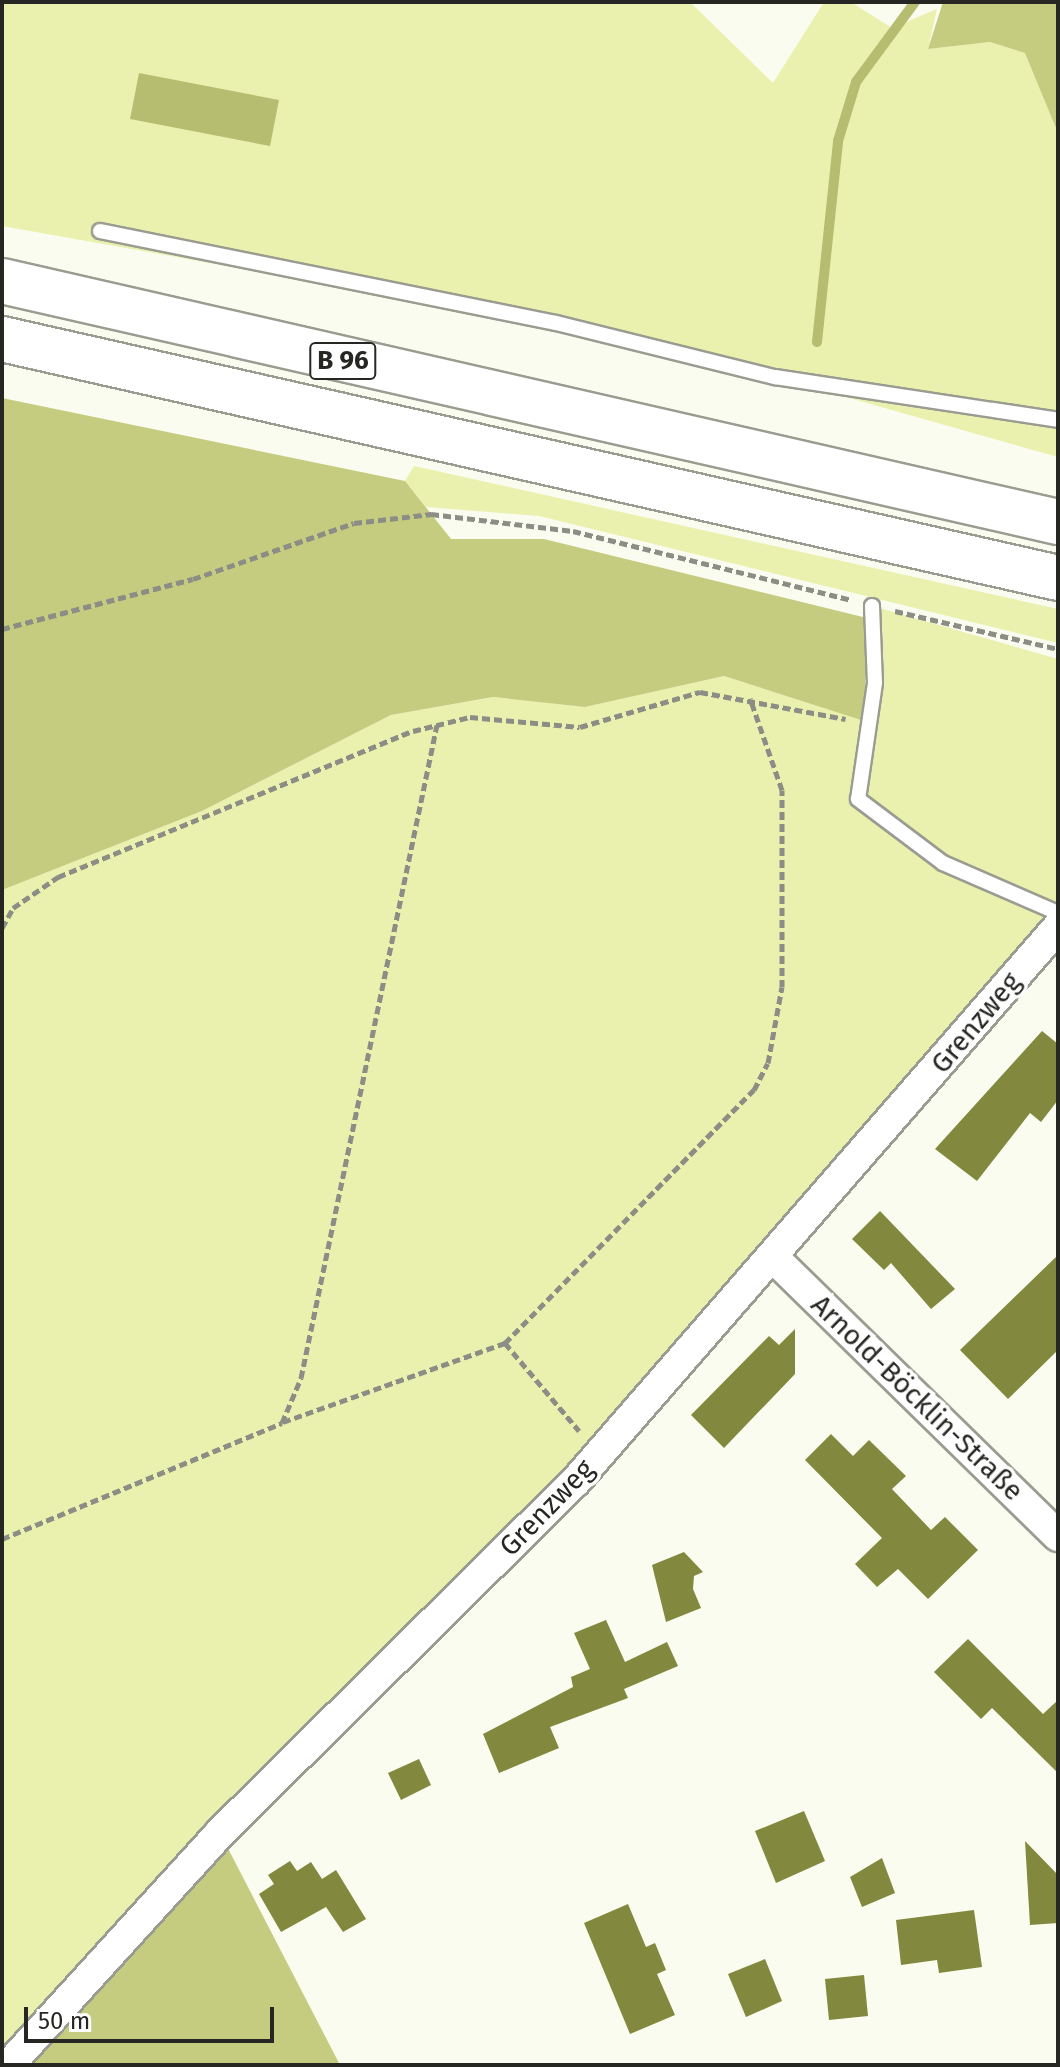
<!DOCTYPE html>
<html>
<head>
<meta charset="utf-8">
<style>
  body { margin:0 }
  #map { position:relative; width:1060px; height:2067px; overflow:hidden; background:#fafcef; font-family:"Fira Sans",sans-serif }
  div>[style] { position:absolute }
  .green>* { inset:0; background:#eaf1ae }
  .forest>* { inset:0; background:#c5cc80 }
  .water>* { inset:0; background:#b6bd71 }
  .stream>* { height:10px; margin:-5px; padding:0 5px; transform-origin:5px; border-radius:5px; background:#b6bd71 }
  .building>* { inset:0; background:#82883d }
  .path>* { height:5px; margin-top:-2.5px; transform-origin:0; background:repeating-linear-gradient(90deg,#8c8d85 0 8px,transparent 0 12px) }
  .roads { filter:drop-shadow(2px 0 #9b9c91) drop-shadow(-2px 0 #9b9c91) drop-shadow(0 2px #9b9c91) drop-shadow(0 -2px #9b9c91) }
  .lane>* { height:14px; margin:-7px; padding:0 7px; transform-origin:7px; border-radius:7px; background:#fff }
  .street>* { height:30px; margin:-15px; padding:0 15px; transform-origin:15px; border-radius:15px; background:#fff }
  .highway>* { height:44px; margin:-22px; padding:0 22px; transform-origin:22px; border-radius:22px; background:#fff }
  span { translate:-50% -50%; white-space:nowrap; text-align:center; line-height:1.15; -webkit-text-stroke:7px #fff; paint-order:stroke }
  .shield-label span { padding:2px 6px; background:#fff; border:2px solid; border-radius:6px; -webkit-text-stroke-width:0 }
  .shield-label { font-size:26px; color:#262723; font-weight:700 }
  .street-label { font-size:28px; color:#262723 }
  .frame { position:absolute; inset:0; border:4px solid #262723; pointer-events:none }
  .scale { position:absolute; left:24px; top:2007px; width:250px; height:36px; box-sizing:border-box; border:4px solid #262723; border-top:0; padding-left:10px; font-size:24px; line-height:28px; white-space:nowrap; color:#262723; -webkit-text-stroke:6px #fff; paint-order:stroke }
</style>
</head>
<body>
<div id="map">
  <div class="green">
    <i style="clip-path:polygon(2px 2px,690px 2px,773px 83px,824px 2px,851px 2px,892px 28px,937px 9px,928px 49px,990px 42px,1026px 53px,1058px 133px,1058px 457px,775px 377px,424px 301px,2px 226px)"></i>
    <i style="clip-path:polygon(414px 466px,1058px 609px,1058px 643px,539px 516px,426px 507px,405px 481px)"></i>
    <i style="clip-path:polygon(872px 606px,1058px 659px,1058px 927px,775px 1259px,2px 2065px,2px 890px,202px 811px,391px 715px,494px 697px,585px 707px,724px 676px,864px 721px,875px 683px)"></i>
  </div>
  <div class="forest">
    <i style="clip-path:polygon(943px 2px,1058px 2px,1058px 133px,1025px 53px,990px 42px,928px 49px)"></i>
    <i style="clip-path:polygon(2px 398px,405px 481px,451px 539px,544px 539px,867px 618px,864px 721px,724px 676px,585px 707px,493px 697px,391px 715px,202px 811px,2px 890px)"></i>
    <i style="clip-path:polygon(220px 1833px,340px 2065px,9px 2065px)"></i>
  </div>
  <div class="water">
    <i style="clip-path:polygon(139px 73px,279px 100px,270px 146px,130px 119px)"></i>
  </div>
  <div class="stream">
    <i style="left:817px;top:342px;width:202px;rotate:-84deg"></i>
    <i style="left:838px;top:141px;width:62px;rotate:-73deg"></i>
    <i style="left:856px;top:82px;width:99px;rotate:-53.6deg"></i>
  </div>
  <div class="building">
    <i style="clip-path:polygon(1042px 1031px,1058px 1044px,1058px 1100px,1041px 1122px,1030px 1113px,977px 1181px,935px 1149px)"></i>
    <i style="clip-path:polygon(880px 1211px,955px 1289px,931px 1309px,891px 1263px,884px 1270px,852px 1239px)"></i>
    <i style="clip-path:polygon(1058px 1255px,1058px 1350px,1008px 1399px,960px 1350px)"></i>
    <i style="clip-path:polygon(795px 1329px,795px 1374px,724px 1448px,691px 1415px,769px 1336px,779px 1345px)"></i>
    <i style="clip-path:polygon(831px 1434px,853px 1456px,869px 1440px,906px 1476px,892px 1489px,931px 1530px,945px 1517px,978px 1550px,928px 1599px,898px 1569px,877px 1587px,855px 1564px,882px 1538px,805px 1460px)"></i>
    <i style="clip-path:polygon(684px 1552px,703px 1572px,694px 1576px,693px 1589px,701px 1608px,666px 1622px,652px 1565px)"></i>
    <i style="clip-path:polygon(606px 1620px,625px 1662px,667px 1642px,678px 1666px,624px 1689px,628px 1698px,550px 1727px,559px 1748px,499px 1773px,483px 1734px,573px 1687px,571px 1677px,590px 1669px,574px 1633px)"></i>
    <i style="clip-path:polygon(968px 1639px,1043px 1714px,1058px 1700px,1058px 1773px,992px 1708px,981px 1719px,934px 1672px)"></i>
    <i style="clip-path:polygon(419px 1759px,431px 1785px,401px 1800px,388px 1773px)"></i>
    <i style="clip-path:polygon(804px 1811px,825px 1861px,776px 1883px,755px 1831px)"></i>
    <i style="clip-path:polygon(1025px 1841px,1058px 1875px,1058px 1923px,1030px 1925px)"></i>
    <i style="clip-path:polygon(882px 1858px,895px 1893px,862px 1907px,850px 1877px)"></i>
    <i style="clip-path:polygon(290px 1861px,297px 1871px,311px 1862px,322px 1879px,336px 1870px,366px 1919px,343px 1932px,326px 1907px,281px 1932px,259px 1894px,274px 1884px,268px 1875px)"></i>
    <i style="clip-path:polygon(628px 1904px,646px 1947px,655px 1943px,666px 1970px,657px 1974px,675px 2015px,630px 2034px,584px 1923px)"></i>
    <i style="clip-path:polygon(974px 1910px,982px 1967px,939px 1973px,937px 1960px,901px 1965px,896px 1920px)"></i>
    <i style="clip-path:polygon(765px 1959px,782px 2001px,746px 2017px,728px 1974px)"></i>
    <i style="clip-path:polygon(864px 1975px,868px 2016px,829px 2020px,825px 1979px)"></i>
  </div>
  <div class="path">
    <i style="left:895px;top:611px;width:167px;rotate:13.1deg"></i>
    <i style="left:2px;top:629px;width:197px;rotate:-14.7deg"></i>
    <i style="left:193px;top:579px;width:170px;rotate:-19.2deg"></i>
    <i style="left:354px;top:523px;width:78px;rotate:-6.7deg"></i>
    <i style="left:431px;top:514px;width:143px;rotate:6.8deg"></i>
    <i style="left:573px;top:531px;width:286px;rotate:13.9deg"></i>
    <i style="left:2px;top:928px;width:23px;rotate:-61deg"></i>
    <i style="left:13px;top:908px;width:55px;rotate:-34.6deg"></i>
    <i style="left:58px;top:877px;width:384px;rotate:-22.4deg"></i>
    <i style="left:413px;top:731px;width:59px;rotate:-13.8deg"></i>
    <i style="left:470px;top:717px;width:110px;rotate:5.2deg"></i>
    <i style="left:580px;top:727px;width:125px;rotate:-16.3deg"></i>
    <i style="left:700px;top:692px;width:148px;rotate:10.5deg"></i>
    <i style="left:505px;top:1343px;width:115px;rotate:49.9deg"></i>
    <i style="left:283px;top:1422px;width:236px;rotate:-19.6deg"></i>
    <i style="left:505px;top:1343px;width:355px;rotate:-45.5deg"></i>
    <i style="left:754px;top:1090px;width:30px;rotate:-63deg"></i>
    <i style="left:768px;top:1063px;width:77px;rotate:-79.6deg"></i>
    <i style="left:782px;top:987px;width:197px;rotate:-90deg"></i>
    <i style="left:782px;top:790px;width:97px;rotate:-109.2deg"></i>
    <i style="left:2px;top:1539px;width:303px;rotate:-22.5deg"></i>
    <i style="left:282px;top:1423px;width:49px;rotate:-67.1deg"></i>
    <i style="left:301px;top:1378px;width:667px;rotate:-78.24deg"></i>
  </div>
  <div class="roads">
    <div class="lane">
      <i style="left:100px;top:231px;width:465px;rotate:11.4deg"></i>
      <i style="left:556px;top:323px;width:226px;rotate:13.9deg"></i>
      <i style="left:775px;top:377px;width:286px;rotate:8.6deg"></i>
      <i style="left:872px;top:606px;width:77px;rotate:87.8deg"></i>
      <i style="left:875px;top:683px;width:117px;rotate:98.3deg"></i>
      <i style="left:858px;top:799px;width:106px;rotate:37deg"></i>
      <i style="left:943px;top:863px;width:125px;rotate:23.5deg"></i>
    </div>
    <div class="street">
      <i style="left:775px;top:1259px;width:396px;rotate:44.4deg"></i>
      <i style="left:9px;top:2065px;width:314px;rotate:-47.7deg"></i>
      <i style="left:220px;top:1833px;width:499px;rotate:-44.7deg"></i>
      <i style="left:575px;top:1482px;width:736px;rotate:-48.97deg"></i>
    </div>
    <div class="highway">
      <i style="left:2px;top:281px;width:1083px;rotate:12.86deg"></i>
      <i style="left:2px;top:339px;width:1083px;rotate:12.75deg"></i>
    </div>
  </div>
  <div class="shield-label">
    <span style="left:343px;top:361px">B 96</span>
  </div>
  <div class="street-label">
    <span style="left:976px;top:1023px;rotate:-50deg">Grenzweg</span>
    <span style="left:917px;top:1398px;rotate:44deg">Arnold-Böcklin-Straße</span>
    <span style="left:547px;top:1508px;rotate:-46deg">Grenzweg</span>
  </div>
  <div class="frame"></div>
  <div class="scale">50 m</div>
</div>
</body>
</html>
